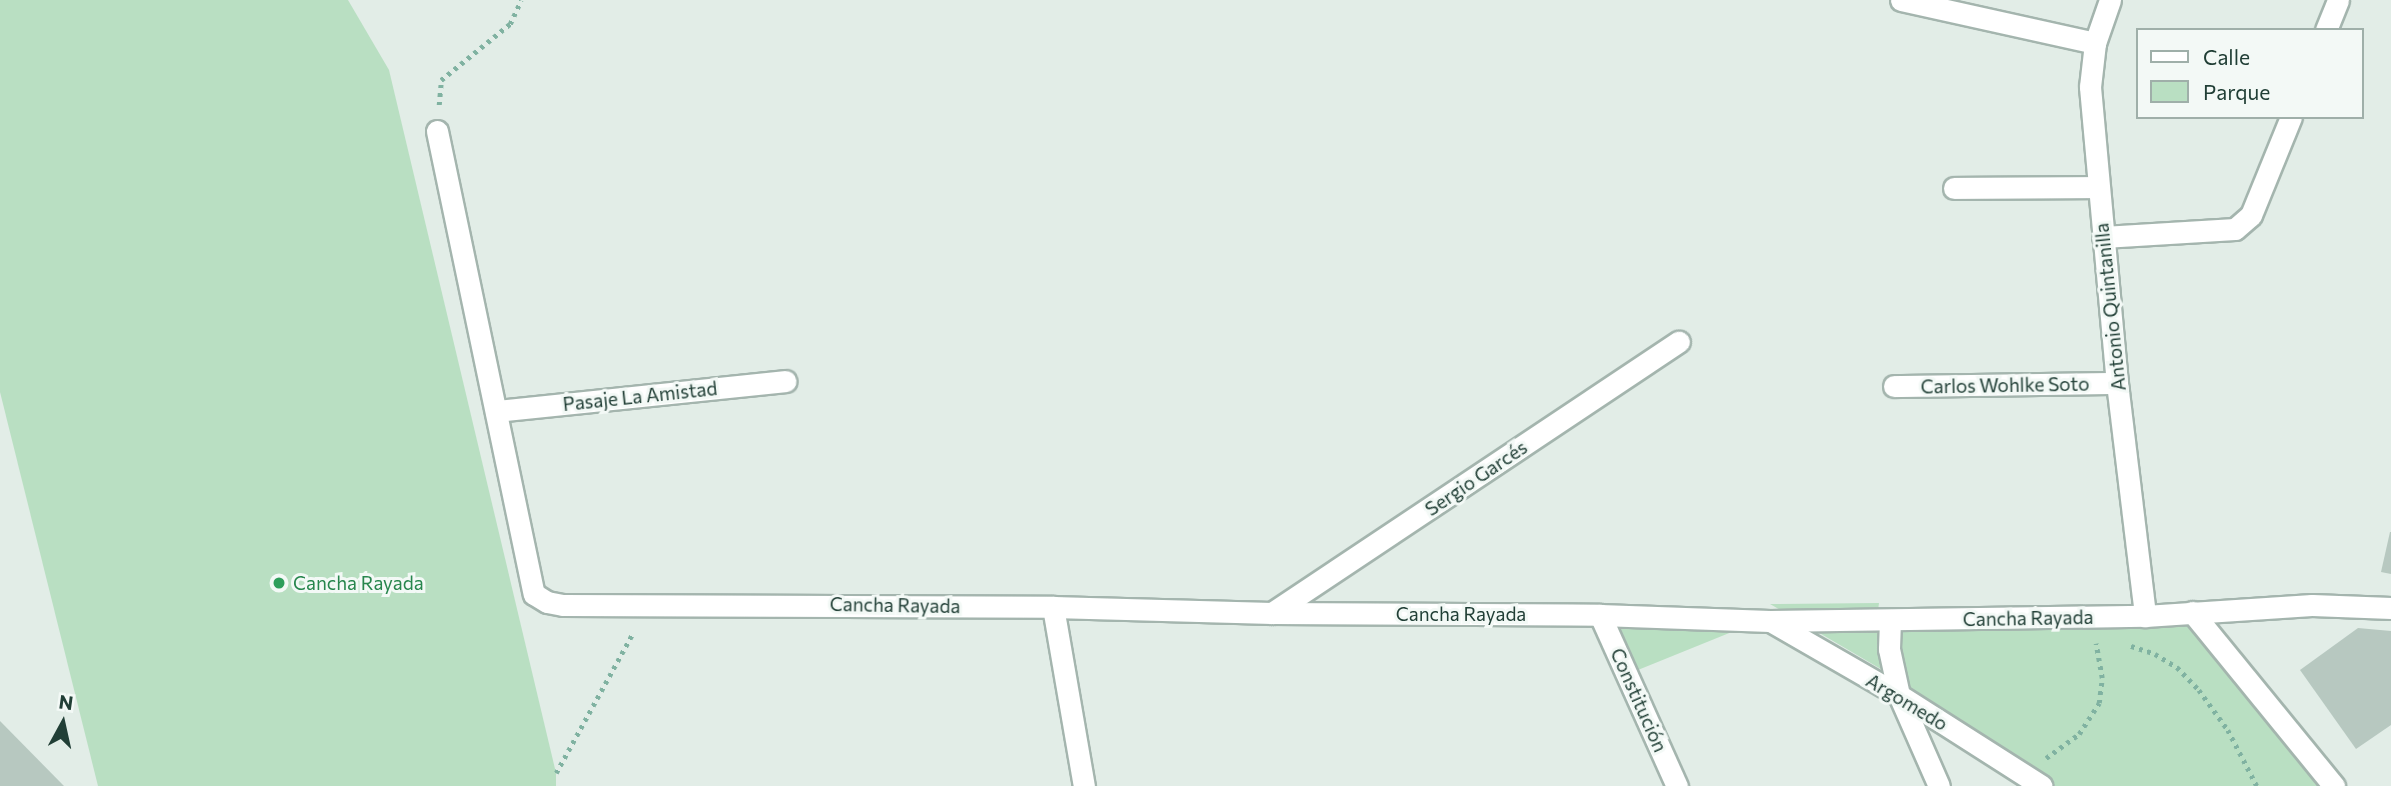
<!DOCTYPE html>
<html>
<head>
<meta charset="utf-8">
<style>
  body { margin:0 }
  #map { position:relative; width:2391px; height:786px; overflow:hidden; background:#e2ede7; font-family:Commissioner,sans-serif }
  div>[style] { position:absolute }
  .green>* { inset:0; background:#b9dfc2 }
  .building>* { inset:0; background:#b7c8c0 }
  .path>* { height:4.5px; margin-top:-2.25px; transform-origin:0; background:repeating-linear-gradient(90deg,#80b2a1 0 3.5px,transparent 0 8.5px) }
  .roads { filter:drop-shadow(2px 0 #a4b5ae) drop-shadow(-2px 0 #a4b5ae) drop-shadow(0 2px #a4b5ae) drop-shadow(0 -2px #a4b5ae) }
  .street>* { height:21px; margin:-10.5px; padding:0 10.5px; transform-origin:10.5px; border-radius:10.5px; background:#fff }
  .secondary>* { height:21px; margin:-10.5px; padding:0 10.5px; transform-origin:10.5px; border-radius:10.5px; background:#fff }
  .dots>* { width:19px; height:19px; translate:-50% -50%; box-sizing:border-box; border:4px solid #f3f9f6; border-radius:50% }
  span { translate:-50% -50%; white-space:nowrap; text-align:center; line-height:1.15; -webkit-text-stroke:6px #f3f9f6; paint-order:stroke }
  .street-label { font-size:19px; color:#213f36 }
  .leisure-label { font-size:19px; color:#27864d }
  .left { translate:0 -50%; text-align:left }
  .legend { position:absolute; left:2136px; top:28px; width:228px; height:91px; box-sizing:border-box; background:#f3f9f6; border:2px solid #9fafa9; margin:0; padding:9px 12px; list-style:none; font-size:21px; color:#213f36 }
  .legend li { display:flex; align-items:center; gap:14px; height:35px }
  .legend b { width:35px; border:2px solid #9fafa9 }
  .north { position:absolute; left:28px; top:688px; width:70px; height:70px; -webkit-text-stroke:5px #f3f9f6; paint-order:stroke; rotate:8deg; font-size:19px; font-weight:700; line-height:28px; text-align:center; color:#213f36 }
  .north::after { content:''; display:block; margin:auto; width:24px; height:32px; background:#213f36; clip-path:polygon(50% 0,100% 100%,50% 72%,0 100%) }
</style>
</head>
<body>
<div id="map">
  <div class="green">
    <i style="clip-path:polygon(0 0,348px 0,389px 70px,556px 773px,556px 786px,98px 786px,0 392px)"></i>
    <i style="clip-path:polygon(1879px 603px,1876px 625px,1886px 672px,1770px 604px)"></i>
    <i style="clip-path:polygon(1609px 614px,1749px 625px,1633px 672px)"></i>
    <i style="clip-path:polygon(2188px 618px,2325px 786px,2055px 786px,1903px 690px,1896px 626px)"></i>
  </div>
  <div class="building">
    <i style="clip-path:polygon(2390px 532px,2391px 532px,2391px 574px,2381px 572px)"></i>
    <i style="clip-path:polygon(2358px 628px,2391px 631px,2391px 725px,2356px 749px,2300px 670px)"></i>
    <i style="clip-path:polygon(0 721px,64px 786px,0 786px)"></i>
  </div>
  <div class="path">
    <i style="left:439px;top:105px;width:25px;rotate:-85deg"></i>
    <i style="left:441px;top:80px;width:89px;rotate:-39.1deg"></i>
    <i style="left:510px;top:24px;width:26px;rotate:-65deg"></i>
    <i style="left:2131px;top:646px;width:25px;rotate:18deg"></i>
    <i style="left:2155px;top:654px;width:26px;rotate:31deg"></i>
    <i style="left:2177px;top:667px;width:32px;rotate:46deg"></i>
    <i style="left:2199px;top:690px;width:49px;rotate:54.1deg"></i>
    <i style="left:2228px;top:730px;width:63px;rotate:62.6deg"></i>
    <i style="left:2046px;top:758px;width:41px;rotate:-36deg"></i>
    <i style="left:2079px;top:734px;width:37px;rotate:-57deg"></i>
    <i style="left:2099px;top:703px;width:25px;rotate:-83deg"></i>
    <i style="left:2102px;top:678px;width:35px;rotate:-100deg"></i>
    <i style="left:556px;top:773px;width:160px;rotate:-61.2deg"></i>
  </div>
  <div class="roads">
    <div class="street">
      <i style="left:1901px;top:0;width:199px;rotate:12.5deg"></i>
      <i style="left:2326px;top:30px;width:32px;rotate:-68deg"></i>
      <i style="left:437px;top:131px;width:473px;rotate:78.2deg"></i>
      <i style="left:534px;top:594px;width:15px;rotate:32deg"></i>
      <i style="left:547px;top:602px;width:16px;rotate:11deg"></i>
      <i style="left:563px;top:605px;width:490px;rotate:0.2deg"></i>
      <i style="left:1053px;top:607px;width:219px;rotate:1.6deg"></i>
      <i style="left:1272px;top:613px;width:328px;rotate:0.3deg"></i>
      <i style="left:1600px;top:615px;width:170px;rotate:2deg"></i>
      <i style="left:1770px;top:621px;width:375px;rotate:-0.8deg"></i>
      <i style="left:1954px;top:188px;width:143px;rotate:-0.4deg"></i>
      <i style="left:2103px;top:237px;width:132px;rotate:-3.5deg"></i>
      <i style="left:2235px;top:229px;width:21px;rotate:-41deg"></i>
      <i style="left:2251px;top:215px;width:106px;rotate:-67.8deg"></i>
      <i style="left:1894px;top:386px;width:223px;rotate:-0.8deg"></i>
      <i style="left:496px;top:411px;width:291px;rotate:-5.9deg"></i>
      <i style="left:1053px;top:607px;width:182px;rotate:80.2deg"></i>
      <i style="left:2192px;top:612px;width:225px;rotate:50.8deg"></i>
      <i style="left:1272px;top:613px;width:489px;rotate:-33.7deg"></i>
      <i style="left:1600px;top:615px;width:188px;rotate:65.8deg"></i>
      <i style="left:1890px;top:620px;width:29px;rotate:92deg"></i>
      <i style="left:1889px;top:649px;width:47px;rotate:77.7deg"></i>
      <i style="left:1899px;top:695px;width:99px;rotate:66.3deg"></i>
      <i style="left:1772px;top:622px;width:146px;rotate:29.9deg"></i>
      <i style="left:1899px;top:695px;width:169px;rotate:32.5deg"></i>
    </div>
    <div class="secondary">
      <i style="left:2110px;top:0;width:46px;rotate:109.2deg"></i>
      <i style="left:2095px;top:43px;width:44px;rotate:96.5deg"></i>
      <i style="left:2090px;top:87px;width:297px;rotate:84.8deg"></i>
      <i style="left:2117px;top:383px;width:235px;rotate:83.1deg"></i>
      <i style="left:2145px;top:616px;width:167px;rotate:-3.8deg"></i>
      <i style="left:2312px;top:605px;width:79px;rotate:2.2deg"></i>
    </div>
  </div>
  <div class="dots">
    <i style="left:279px;top:583px;background:#2e9e5b"></i>
  </div>
  <div class="street-label">
    <span style="left:2110px;top:307px;rotate:-96deg">Antonio Quintanilla</span>
    <span style="left:2005px;top:385px;rotate:-1deg">Carlos Wohlke Soto</span>
    <span style="left:640px;top:396px;rotate:-6deg">Pasaje La Amistad</span>
    <span style="left:1476px;top:478px;rotate:-34deg">Sergio Garcés</span>
    <span style="left:895px;top:605px;rotate:1deg">Cancha Rayada</span>
    <span style="left:1461px;top:614px">Cancha Rayada</span>
    <span style="left:2028px;top:618px;rotate:-1deg">Cancha Rayada</span>
    <span style="left:1639px;top:700px;rotate:66deg">Constitución</span>
    <span style="left:1907px;top:702px;rotate:31deg">Argomedo</span>
  </div>
  <div class="leisure-label">
    <span class="left" style="left:293px;top:583px">Cancha Rayada</span>
  </div>
  <ul class="legend">
  <li><b style="height:9px;background:#fff"></b>Calle</li>
  <li><b style="height:19px;background:#b9dfc2"></b>Parque</li>
  </ul>
  <div class="north">N</div>
</div>
</body>
</html>
